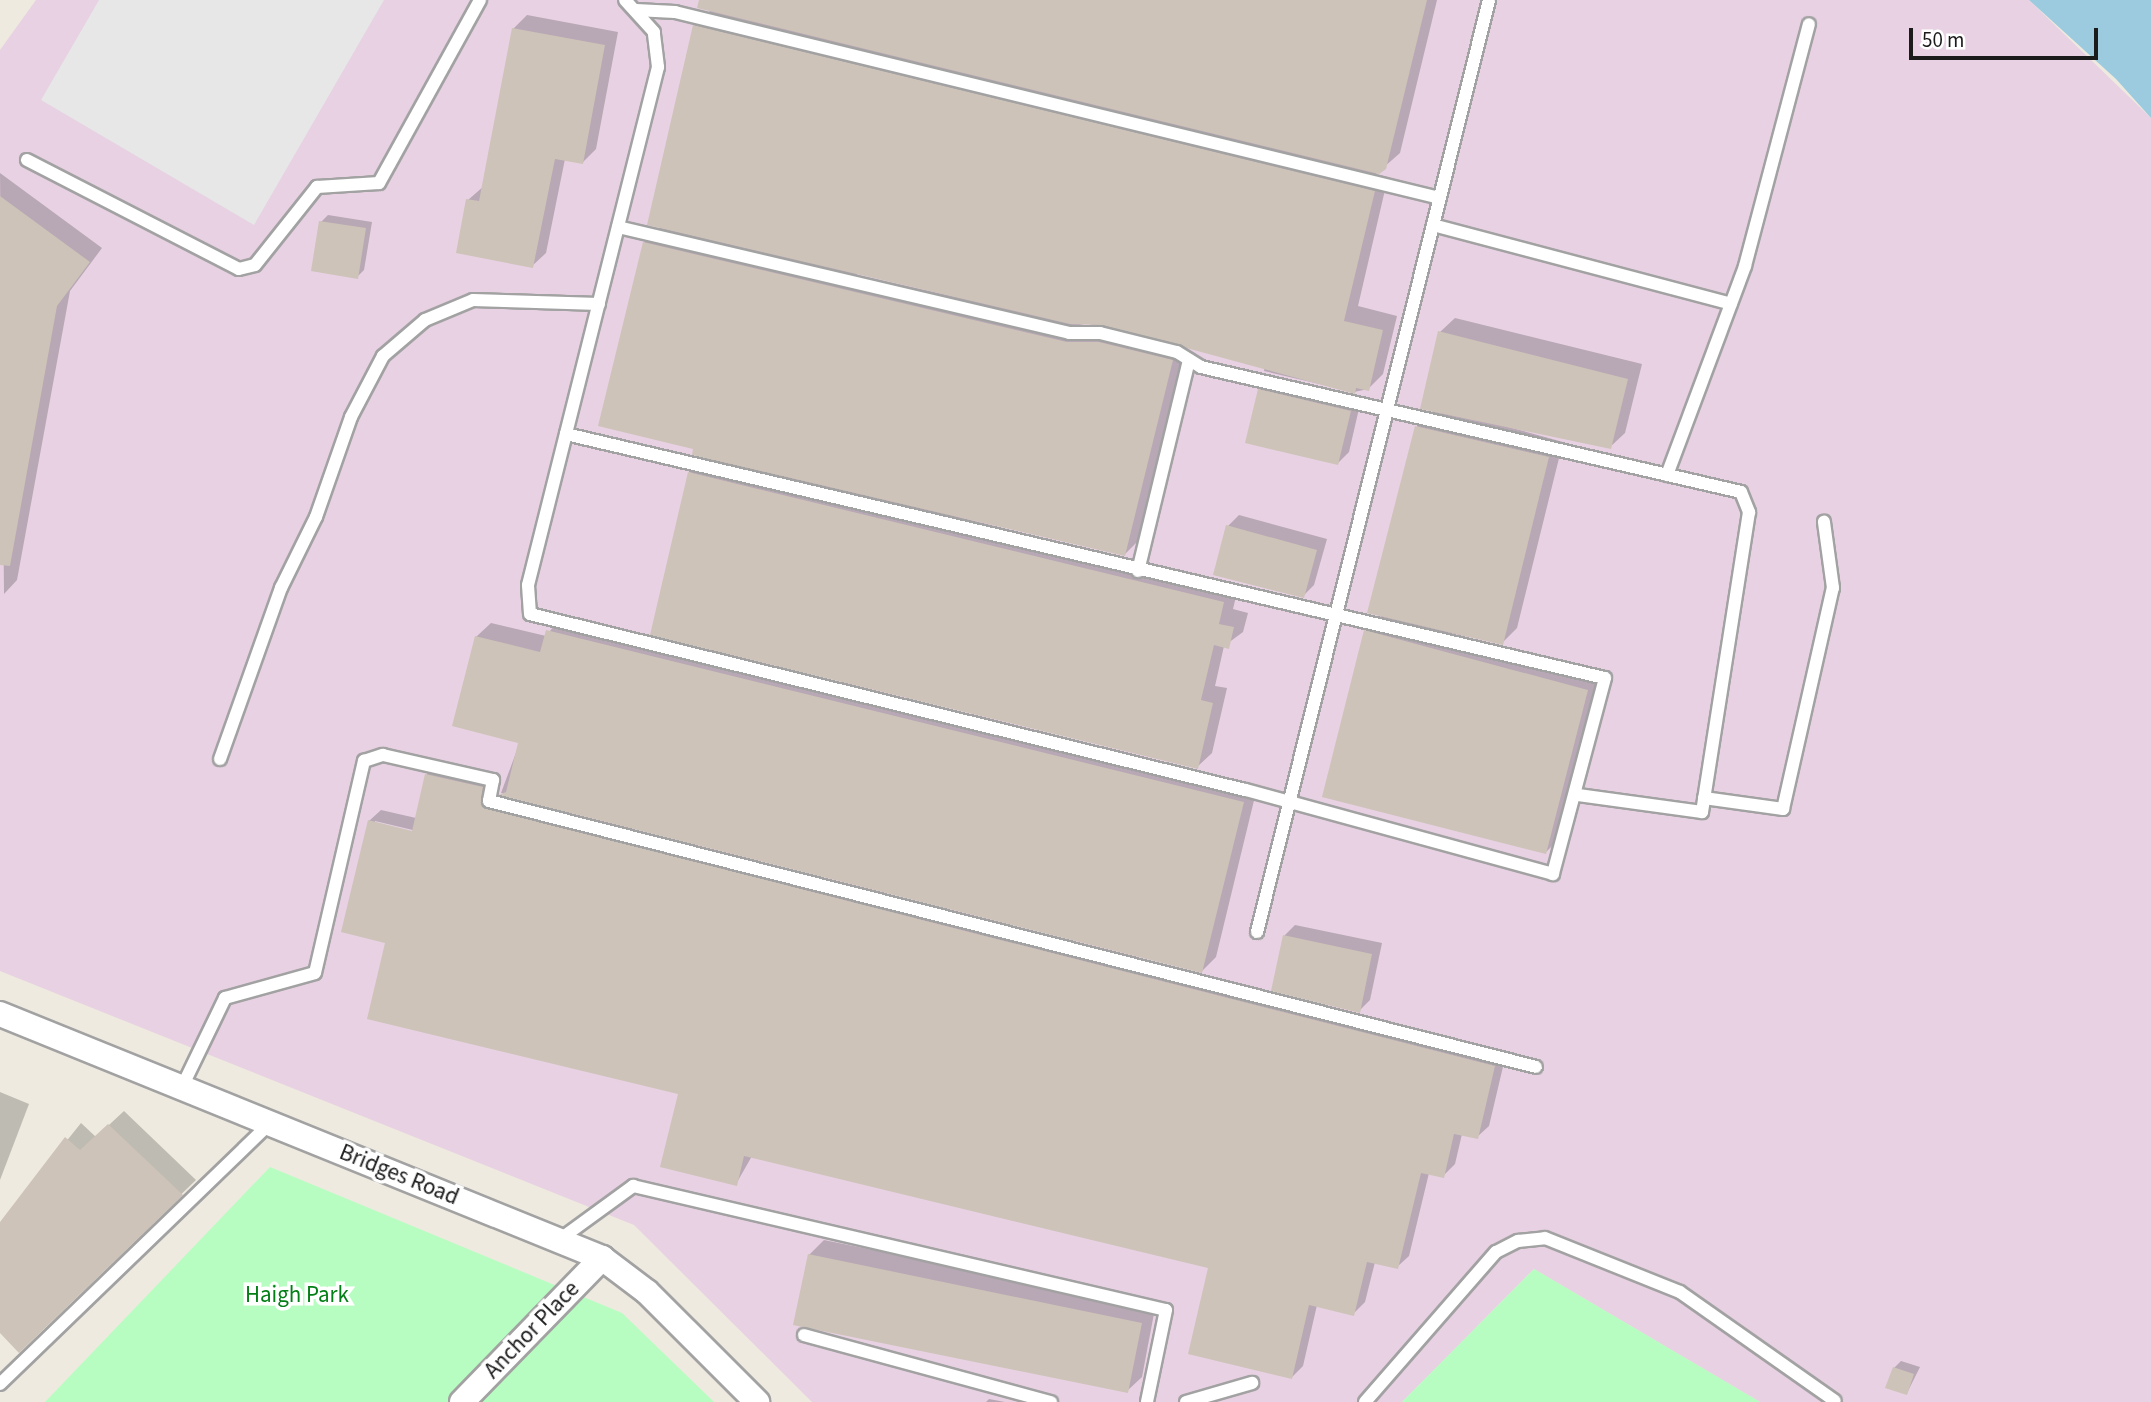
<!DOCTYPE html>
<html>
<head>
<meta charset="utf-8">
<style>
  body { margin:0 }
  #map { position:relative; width:2151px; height:1402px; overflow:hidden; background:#eeeadf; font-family:"Source Sans 3",sans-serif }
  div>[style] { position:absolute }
  .industrial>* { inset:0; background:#e7d1e2 }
  .park>* { inset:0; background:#b7fdc1 }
  .parking>* { inset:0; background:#e7e7e7 }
  .water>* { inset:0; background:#9ccbdf }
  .shadow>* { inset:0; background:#0003 }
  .building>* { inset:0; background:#cdc3b8 }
  .roads { filter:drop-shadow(2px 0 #a2a2a2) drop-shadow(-2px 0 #a2a2a2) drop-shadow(0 2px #a2a2a2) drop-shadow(0 -2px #a2a2a2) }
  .lane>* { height:12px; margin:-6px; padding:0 6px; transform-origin:6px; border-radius:6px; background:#fff }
  .street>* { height:24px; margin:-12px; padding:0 12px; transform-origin:12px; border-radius:12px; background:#fff }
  span { translate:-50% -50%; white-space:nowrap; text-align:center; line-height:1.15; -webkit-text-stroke:7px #fff; paint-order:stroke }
  .street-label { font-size:23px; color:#1b1b1b }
  .park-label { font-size:23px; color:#047e16 }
  .scale { position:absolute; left:1909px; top:28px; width:189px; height:32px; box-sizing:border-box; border:4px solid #1b1b1b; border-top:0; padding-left:9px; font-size:21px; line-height:24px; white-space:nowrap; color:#1b1b1b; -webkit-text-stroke:5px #fff; paint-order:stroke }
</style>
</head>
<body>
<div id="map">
  <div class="industrial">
    <i style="clip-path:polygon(36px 0,2029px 0,2151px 118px,2151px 1402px,1760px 1402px,1534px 1269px,1402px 1402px,812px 1402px,634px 1225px,0 971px,0 50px)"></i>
  </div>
  <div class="park">
    <i style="clip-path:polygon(270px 1167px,622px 1313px,714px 1402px,45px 1402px)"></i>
    <i style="clip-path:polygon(1534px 1269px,1760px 1402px,1402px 1402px)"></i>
  </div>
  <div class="parking">
    <i style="clip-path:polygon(99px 0,384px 0,254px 225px,41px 100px)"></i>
  </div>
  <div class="water">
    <i style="clip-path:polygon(2029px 0,2151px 0,2151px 118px,2116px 79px)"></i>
  </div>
  <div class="shadow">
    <i style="clip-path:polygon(evenodd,700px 0,1437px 0,1400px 153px,1376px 174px,1388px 177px,1358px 306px,1397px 316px,1383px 374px,1368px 389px,1354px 392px,1264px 371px,1265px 364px,1187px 346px,1139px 540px,1125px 554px,873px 495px,1238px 588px,1233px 609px,1248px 613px,1243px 632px,1224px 646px,1215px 686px,1227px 688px,1212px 753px,1197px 767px,689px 472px,706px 456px,695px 448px,644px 243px,661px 226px,694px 26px,711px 10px,700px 0,858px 271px,1098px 326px,1098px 328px,857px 275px,858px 271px)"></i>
    <i style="clip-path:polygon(527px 15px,618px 32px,596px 149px,583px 162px,565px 159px,546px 253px,532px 266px,468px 200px,484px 186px,514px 28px)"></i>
    <i style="clip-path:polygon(0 173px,102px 248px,70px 291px,17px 580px,4px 594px)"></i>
    <i style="clip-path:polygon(328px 215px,372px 222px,364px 270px,357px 277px,321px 222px)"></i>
    <i style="clip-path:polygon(1455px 318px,1642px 364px,1625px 433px,1610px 447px,1483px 420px,1563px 442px,1517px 628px,1502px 643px,1418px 627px,1601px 675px,1560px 838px,1546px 852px,1366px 631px,1382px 615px,1417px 427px,1434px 410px,1440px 332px)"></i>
    <i style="clip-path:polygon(1270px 379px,1361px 400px,1349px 452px,1338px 463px,1259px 390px)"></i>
    <i style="clip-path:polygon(1239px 515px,1327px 539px,1314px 585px,1303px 596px,1228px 526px)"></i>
    <i style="clip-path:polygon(562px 616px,1257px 788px,1216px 957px,1202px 971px,501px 793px,520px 742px,476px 637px,491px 623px,546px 636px)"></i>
    <i style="clip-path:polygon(evenodd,439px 763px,494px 775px,491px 791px,499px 798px,1506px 1054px,1489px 1126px,1477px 1137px,1462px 1134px,1455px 1164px,1443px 1176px,1429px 1173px,1409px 1256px,1397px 1267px,1375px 1262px,1365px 1302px,1353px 1314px,1317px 1305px,1303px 1366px,1291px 1378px,1210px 1267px,752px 1156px,736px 1184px,680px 1093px,387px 942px,369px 821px,381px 810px,416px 818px,427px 774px,439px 763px,375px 821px,421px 832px,420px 835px,375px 824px,375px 821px)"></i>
    <i style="clip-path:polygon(1295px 925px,1382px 943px,1370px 1000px,1359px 1011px,1284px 936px)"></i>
    <i style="clip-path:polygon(0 1092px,29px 1104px,0 1180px)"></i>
    <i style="clip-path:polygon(124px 1111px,196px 1180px,19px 1351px,0 1331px,0 1224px,81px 1123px,96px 1137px)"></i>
    <i style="clip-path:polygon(824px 1240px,1155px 1308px,1142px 1377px,1127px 1391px,809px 1255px)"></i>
    <i style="clip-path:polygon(1901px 1361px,1920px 1367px,1907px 1393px,1894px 1368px)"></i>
    <i style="clip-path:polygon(989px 1399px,1005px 1402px,986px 1402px)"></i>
  </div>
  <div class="building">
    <i style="clip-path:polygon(699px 0,1427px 0,1386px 169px,1379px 174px,697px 8px)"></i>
    <i style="clip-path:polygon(693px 25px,1375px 191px,1344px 321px,1383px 330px,1369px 391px,1356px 388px,1355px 394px,1102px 325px,1070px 324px,647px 225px)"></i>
    <i style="clip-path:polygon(512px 28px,605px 45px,583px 164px,555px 159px,533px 268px,456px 253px,466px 199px,479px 201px)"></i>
    <i style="clip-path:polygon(0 196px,90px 262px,57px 306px,10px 566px,0 565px)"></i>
    <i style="clip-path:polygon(319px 221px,366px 228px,358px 279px,311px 271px)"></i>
    <i style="clip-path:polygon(643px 242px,1067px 342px,1099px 342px,1173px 360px,1125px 556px,692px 455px,693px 449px,598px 426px)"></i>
    <i style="clip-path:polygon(1438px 331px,1628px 379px,1611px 449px,1420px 409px)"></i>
    <i style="clip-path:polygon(1258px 389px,1351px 411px,1338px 465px,1245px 443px)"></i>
    <i style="clip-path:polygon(1415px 426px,1549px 457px,1503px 645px,1367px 613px)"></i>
    <i style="clip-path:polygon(688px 472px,1224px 602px,1219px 624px,1234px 627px,1229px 649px,1214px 645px,1201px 700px,1213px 703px,1198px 769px,650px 635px)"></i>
    <i style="clip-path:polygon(1226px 525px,1317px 550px,1304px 598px,1213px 575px)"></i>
    <i style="clip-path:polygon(546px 630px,1244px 802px,1202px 973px,499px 795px,506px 792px,518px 743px,452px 726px,475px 636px,540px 652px)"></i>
    <i style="clip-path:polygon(1364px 630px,1588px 690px,1546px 854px,1322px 797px)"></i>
    <i style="clip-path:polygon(425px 774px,483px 787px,481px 803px,487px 809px,1495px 1066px,1478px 1139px,1454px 1134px,1444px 1178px,1421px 1173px,1398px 1269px,1367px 1262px,1354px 1316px,1309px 1305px,1292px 1379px,1188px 1354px,1208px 1268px,744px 1156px,737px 1186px,660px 1167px,678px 1094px,367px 1019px,385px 943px,341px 932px,368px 820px,412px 831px)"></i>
    <i style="clip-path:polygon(1283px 935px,1372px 954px,1360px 1013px,1271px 991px)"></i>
    <i style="clip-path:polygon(108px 1124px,183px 1195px,19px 1353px,0 1333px,0 1222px,65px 1137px,80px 1150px)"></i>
    <i style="clip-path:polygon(808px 1254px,1142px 1323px,1128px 1393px,793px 1325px)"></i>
    <i style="clip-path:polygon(1893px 1367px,1914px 1374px,1907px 1395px,1885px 1388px)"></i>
  </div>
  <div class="roads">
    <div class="lane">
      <i style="left:636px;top:10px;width:39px;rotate:3deg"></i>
      <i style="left:675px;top:12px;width:787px;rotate:13.67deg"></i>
      <i style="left:27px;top:160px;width:238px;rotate:27.2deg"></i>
      <i style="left:239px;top:269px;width:16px;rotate:-14deg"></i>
      <i style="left:255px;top:265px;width:100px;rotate:-51.5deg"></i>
      <i style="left:317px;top:187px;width:62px;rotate:-3.7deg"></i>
      <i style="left:379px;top:183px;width:209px;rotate:-61.1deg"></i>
      <i style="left:1433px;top:225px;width:308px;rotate:14.8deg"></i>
      <i style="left:618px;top:227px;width:463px;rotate:13.2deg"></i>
      <i style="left:1069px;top:333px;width:31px"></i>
      <i style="left:1100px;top:333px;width:79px;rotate:13.9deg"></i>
      <i style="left:1177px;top:352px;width:28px;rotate:32deg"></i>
      <i style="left:1201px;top:367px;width:554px;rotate:13.03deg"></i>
      <i style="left:1741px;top:492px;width:22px;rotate:68deg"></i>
      <i style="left:1749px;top:512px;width:304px;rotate:98.9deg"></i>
      <i style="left:1702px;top:812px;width:125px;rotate:-172.2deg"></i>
      <i style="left:566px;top:434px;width:1067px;rotate:13.22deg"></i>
      <i style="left:1605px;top:678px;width:203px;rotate:104.9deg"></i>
      <i style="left:1553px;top:874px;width:319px;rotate:-164.7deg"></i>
      <i style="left:1245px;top:790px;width:736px;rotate:-166.17deg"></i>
      <i style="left:530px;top:614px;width:29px;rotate:-94deg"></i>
      <i style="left:528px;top:585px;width:534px;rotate:-75.91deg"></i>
      <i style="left:658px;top:67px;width:35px;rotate:-97deg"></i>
      <i style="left:654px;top:32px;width:43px;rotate:-132.2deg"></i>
      <i style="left:1667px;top:475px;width:223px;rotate:-69.5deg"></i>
      <i style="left:1745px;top:266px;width:250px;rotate:-75.2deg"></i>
      <i style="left:1138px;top:571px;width:217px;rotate:-76.4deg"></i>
      <i style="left:220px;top:759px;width:182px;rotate:-70.4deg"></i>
      <i style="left:281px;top:588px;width:79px;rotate:-63.8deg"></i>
      <i style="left:316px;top:517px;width:106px;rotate:-70.7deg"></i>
      <i style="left:351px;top:417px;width:69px;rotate:-62.3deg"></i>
      <i style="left:383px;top:356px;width:55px;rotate:-40.6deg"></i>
      <i style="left:425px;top:320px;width:52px;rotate:-22.6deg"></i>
      <i style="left:473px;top:300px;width:126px;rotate:1.8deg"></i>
      <i style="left:1704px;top:798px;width:80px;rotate:7.9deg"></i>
      <i style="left:1783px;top:809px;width:227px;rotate:-77.3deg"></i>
      <i style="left:1833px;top:588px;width:67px;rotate:-97.8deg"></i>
      <i style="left:1257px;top:932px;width:960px;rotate:-76.02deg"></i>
      <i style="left:182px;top:1087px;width:99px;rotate:-64.2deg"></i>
      <i style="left:225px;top:998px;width:93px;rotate:-15.5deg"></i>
      <i style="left:315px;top:973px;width:218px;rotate:-77deg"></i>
      <i style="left:364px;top:761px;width:20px;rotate:-18deg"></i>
      <i style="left:383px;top:755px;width:113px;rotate:12.8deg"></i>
      <i style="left:493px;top:780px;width:21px;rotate:101deg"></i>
      <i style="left:489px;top:801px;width:1080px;rotate:14.25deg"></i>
      <i style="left:559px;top:1240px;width:92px;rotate:-36.1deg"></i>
      <i style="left:633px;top:1186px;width:547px;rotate:13.1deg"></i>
      <i style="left:1166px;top:1310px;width:94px;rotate:101.7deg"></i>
      <i style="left:804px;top:1335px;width:256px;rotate:15.2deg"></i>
      <i style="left:0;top:1384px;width:376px;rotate:-44deg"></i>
      <i style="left:1186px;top:1402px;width:69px;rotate:-16.1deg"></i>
      <i style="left:1365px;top:1402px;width:199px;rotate:-48.9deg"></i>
      <i style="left:1496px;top:1252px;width:25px;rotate:-27deg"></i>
      <i style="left:1518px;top:1241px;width:27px;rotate:-6deg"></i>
      <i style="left:1545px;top:1238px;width:145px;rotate:21.8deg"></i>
      <i style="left:1680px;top:1292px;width:189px;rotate:35.1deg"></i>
    </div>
    <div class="street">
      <i style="left:0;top:1014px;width:650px;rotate:22.06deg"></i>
      <i style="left:602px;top:1258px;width:56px;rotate:37.1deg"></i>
      <i style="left:647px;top:1292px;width:156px;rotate:45deg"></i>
      <i style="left:462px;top:1402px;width:201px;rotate:-45.8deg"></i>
    </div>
  </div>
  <div class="street-label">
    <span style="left:399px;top:1175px;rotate:22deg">Bridges Road</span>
    <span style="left:532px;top:1330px;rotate:-46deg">Anchor Place</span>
  </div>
  <div class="park-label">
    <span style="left:297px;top:1295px">Haigh Park</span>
  </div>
  <div class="scale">50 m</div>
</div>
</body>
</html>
